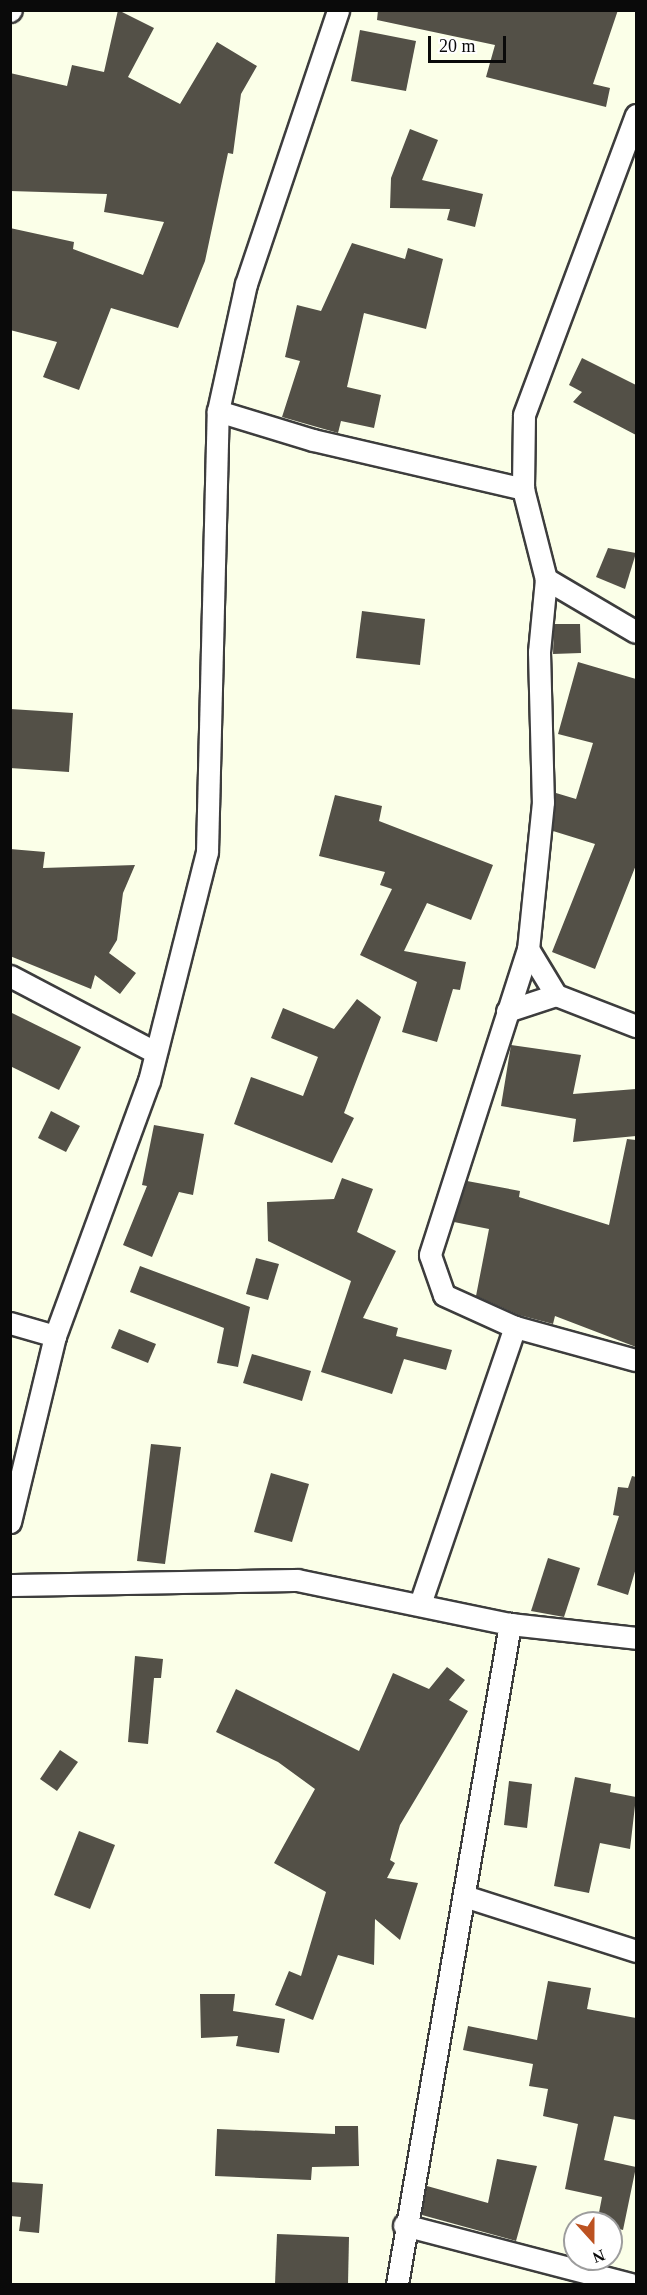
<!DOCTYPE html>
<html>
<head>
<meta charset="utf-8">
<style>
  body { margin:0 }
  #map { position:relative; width:647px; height:2295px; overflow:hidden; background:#fbffe8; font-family:Georgia,serif }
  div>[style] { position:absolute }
  .building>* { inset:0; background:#535047 }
  .roads { filter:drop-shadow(2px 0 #3d3d3d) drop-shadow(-2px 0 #3d3d3d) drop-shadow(0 2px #3d3d3d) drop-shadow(0 -2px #3d3d3d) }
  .minor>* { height:21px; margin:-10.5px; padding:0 10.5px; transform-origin:10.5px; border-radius:10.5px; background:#fff }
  span { translate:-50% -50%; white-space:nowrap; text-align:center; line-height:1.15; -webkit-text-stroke:6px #fff; paint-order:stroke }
  .frame { position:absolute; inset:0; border:12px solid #0a0a0a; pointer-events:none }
  .north { position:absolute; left:563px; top:2211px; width:60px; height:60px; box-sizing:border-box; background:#fff; border:2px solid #9d9d9d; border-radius:50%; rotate:159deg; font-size:16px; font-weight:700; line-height:24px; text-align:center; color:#0a0a0a }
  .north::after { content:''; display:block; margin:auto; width:21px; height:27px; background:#bc5221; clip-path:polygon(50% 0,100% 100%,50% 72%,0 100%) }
  .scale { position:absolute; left:428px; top:36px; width:78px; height:27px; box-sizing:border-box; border:3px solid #0a0a0a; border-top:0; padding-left:8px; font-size:18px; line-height:21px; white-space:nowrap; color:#0a0a0a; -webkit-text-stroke:4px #fff; paint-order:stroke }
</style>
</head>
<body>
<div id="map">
  <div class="building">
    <i style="clip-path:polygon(118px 10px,154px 28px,128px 77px,180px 104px,217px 42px,257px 66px,241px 94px,233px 154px,228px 153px,205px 261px,178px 328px,111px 308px,79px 390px,43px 377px,57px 342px,10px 330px,10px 228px,74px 242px,73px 249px,143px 275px,164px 222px,104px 212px,107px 194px,10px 191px,10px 73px,67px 86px,72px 65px,104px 72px)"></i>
    <i style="clip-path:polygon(378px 10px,618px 10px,593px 84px,610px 88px,606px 107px,486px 77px,495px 45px,377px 20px)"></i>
    <i style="clip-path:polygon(360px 30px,416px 41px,406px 91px,351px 81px)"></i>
    <i style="clip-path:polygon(410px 129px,438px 140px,422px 180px,483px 194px,475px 227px,447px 220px,450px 209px,390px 208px,391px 178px)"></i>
    <i style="clip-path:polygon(352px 243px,405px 259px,408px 248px,443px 259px,426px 329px,364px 313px,347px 387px,381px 395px,374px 428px,341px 421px,338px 433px,282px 417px,300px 361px,285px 357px,297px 305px,321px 311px)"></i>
    <i style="clip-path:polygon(582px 358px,636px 385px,636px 435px,573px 402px,582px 392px,569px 385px)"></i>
    <i style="clip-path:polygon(608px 548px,636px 553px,625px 589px,596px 577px)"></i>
    <i style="clip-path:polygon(362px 611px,425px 619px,420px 665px,356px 658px)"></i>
    <i style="clip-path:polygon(554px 624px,580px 624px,581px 653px,553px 654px)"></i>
    <i style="clip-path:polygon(578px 662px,636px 679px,636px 865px,595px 969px,552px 952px,595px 844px,553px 831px,556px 793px,576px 799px,593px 743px,558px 734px)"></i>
    <i style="clip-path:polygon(10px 709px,73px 713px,69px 772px,10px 768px)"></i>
    <i style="clip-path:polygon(335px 795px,382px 806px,379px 821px,493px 865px,471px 920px,427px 903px,404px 951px,466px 962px,460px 990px,453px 989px,437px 1042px,402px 1032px,417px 982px,360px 955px,392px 889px,380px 885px,385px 872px,319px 856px)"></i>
    <i style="clip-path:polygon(10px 849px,45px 852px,43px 868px,135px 865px,123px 893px,117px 940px,109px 953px,136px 973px,120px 994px,95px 975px,91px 989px,10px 956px)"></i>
    <i style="clip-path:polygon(357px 999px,381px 1017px,344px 1113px,354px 1118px,332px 1163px,234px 1124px,251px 1077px,303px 1096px,318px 1057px,271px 1038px,283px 1008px,334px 1029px)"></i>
    <i style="clip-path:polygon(10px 1012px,81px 1047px,59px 1090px,10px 1066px)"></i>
    <i style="clip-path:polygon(511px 1045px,581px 1055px,573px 1094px,636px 1089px,636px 1136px,573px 1142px,576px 1119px,501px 1106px)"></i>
    <i style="clip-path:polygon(51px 1111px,80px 1126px,66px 1152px,38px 1138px)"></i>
    <i style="clip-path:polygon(154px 1125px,204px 1134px,193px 1195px,179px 1192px,152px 1257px,123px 1245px,147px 1186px,142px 1185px)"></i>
    <i style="clip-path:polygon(627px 1139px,636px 1140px,636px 1347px,555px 1316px,553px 1324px,519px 1315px,476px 1296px,489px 1229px,454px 1222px,467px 1181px,520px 1191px,519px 1197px,609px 1225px)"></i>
    <i style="clip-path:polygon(342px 1178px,373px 1189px,357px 1232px,396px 1251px,363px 1318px,398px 1328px,396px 1336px,452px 1350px,446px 1370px,404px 1359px,392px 1394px,321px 1372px,351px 1281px,268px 1241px,267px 1202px,334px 1199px)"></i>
    <i style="clip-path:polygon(256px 1258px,279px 1264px,268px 1300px,246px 1294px)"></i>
    <i style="clip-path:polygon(140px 1266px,250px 1307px,238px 1367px,217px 1363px,224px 1328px,130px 1292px)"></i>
    <i style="clip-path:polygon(119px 1329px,156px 1344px,148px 1363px,111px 1348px)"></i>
    <i style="clip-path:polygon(252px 1354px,311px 1371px,302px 1401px,243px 1383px)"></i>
    <i style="clip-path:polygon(151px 1444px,181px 1447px,165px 1564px,137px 1561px)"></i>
    <i style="clip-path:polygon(271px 1473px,309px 1484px,292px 1542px,254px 1532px)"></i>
    <i style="clip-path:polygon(632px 1476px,636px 1477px,636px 1568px,628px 1595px,597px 1585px,619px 1516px,613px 1515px,618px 1487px,628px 1488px)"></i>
    <i style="clip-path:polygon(548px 1558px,580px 1568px,564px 1617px,531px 1611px)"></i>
    <i style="clip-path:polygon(135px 1656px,163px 1659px,161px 1678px,154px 1678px,148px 1744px,128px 1742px)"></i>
    <i style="clip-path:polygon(447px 1667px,465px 1680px,449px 1700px,468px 1711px,400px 1825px,390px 1860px,395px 1863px,387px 1878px,418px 1883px,400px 1940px,375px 1919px,374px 1965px,338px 1955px,313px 2020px,275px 2005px,289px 1971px,301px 1976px,326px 1892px,274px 1863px,315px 1789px,278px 1762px,216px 1732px,236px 1689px,359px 1751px,393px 1673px,429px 1689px)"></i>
    <i style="clip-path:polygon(60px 1750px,78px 1762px,57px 1791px,40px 1779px)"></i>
    <i style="clip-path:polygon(575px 1777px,611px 1784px,610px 1792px,636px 1797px,630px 1849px,600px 1843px,589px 1893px,554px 1886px)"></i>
    <i style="clip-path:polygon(509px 1781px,532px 1784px,527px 1828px,504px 1825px)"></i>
    <i style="clip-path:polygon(79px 1831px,115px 1845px,90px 1909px,54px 1895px)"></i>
    <i style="clip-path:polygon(548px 1981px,591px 1988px,587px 2009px,636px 2018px,636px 2120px,614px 2116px,604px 2160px,636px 2167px,623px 2230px,597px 2223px,602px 2197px,565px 2189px,578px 2124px,543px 2116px,548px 2089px,529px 2086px,533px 2064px,463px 2050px,468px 2026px,537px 2040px)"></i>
    <i style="clip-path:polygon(200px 1994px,235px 1994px,233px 2011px,285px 2019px,279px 2053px,236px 2046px,238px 2036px,201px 2038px)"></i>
    <i style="clip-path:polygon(335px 2126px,358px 2126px,359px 2166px,312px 2167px,311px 2180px,215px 2176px,217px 2129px,335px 2134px)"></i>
    <i style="clip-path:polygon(497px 2159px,537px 2166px,516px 2241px,422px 2215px,427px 2186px,488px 2203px)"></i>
    <i style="clip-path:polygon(10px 2182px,43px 2184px,39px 2233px,19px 2231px,21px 2217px,10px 2216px)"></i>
    <i style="clip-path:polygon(277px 2234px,349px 2237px,348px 2284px,275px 2284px)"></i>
  </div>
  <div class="roads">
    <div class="minor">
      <i style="left:10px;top:11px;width:1px;rotate:-45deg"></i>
      <i style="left:636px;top:115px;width:320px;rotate:110.5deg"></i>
      <i style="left:524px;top:415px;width:74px;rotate:90.8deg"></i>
      <i style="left:523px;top:489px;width:93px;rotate:75.7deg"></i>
      <i style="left:546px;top:579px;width:73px;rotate:95.5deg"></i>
      <i style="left:539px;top:652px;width:150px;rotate:88.5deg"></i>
      <i style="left:543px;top:802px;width:148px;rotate:95.8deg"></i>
      <i style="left:528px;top:949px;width:321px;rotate:107.8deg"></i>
      <i style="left:430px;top:1255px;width:42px;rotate:70.7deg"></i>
      <i style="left:444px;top:1295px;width:78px;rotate:24.3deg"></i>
      <i style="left:515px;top:1327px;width:125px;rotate:15.3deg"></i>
      <i style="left:218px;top:411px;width:99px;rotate:17deg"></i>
      <i style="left:313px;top:440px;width:216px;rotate:13.1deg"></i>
      <i style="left:546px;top:579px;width:104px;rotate:30.5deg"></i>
      <i style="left:528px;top:949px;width:54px;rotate:58.7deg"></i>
      <i style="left:556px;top:995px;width:86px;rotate:21.2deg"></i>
      <i style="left:10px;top:976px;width:161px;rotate:27.7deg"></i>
      <i style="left:507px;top:1011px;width:52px;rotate:-18.1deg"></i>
      <i style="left:10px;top:1323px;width:47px;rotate:16.1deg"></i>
      <i style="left:10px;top:1522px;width:191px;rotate:-76.4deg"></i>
      <i style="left:55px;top:1336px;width:272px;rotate:-69.8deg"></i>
      <i style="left:149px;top:1081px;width:236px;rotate:-75.8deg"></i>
      <i style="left:207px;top:852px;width:441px;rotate:-88.6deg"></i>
      <i style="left:218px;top:411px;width:130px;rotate:-77.6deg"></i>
      <i style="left:246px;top:284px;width:289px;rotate:-71.4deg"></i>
      <i style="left:10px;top:1585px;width:287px;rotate:-1deg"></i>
      <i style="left:297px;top:1580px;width:217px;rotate:11.7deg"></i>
      <i style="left:510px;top:1624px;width:127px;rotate:6.3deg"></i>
      <i style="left:420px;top:1604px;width:293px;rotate:-71.1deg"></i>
      <i style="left:464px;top:1896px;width:181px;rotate:17.7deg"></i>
      <i style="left:404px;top:2225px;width:234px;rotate:14.6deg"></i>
      <i style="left:397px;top:2284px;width:670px;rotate:-80.28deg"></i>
    </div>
  </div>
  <div class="frame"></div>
  <div class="north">N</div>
  <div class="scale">20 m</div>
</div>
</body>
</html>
